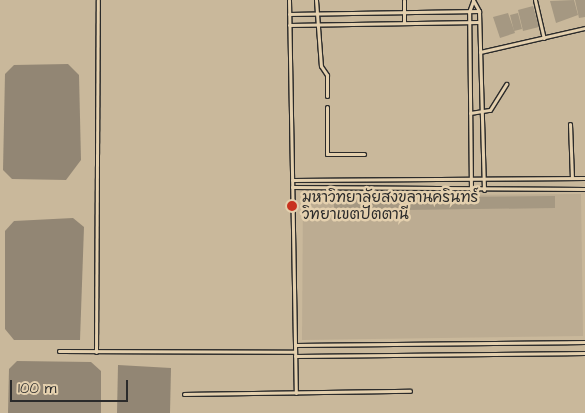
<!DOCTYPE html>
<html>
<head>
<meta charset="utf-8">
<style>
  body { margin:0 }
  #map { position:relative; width:585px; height:413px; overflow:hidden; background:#d9c6a6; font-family:"Architects Daughter","Playpen Sans Thai",sans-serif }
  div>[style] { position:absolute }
  .built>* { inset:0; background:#c9b89b }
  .green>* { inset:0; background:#bcac92 }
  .water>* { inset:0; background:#928674 }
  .building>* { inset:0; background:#a59882 }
  .roads { filter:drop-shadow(1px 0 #2b2b2b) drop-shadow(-1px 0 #2b2b2b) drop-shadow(0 1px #2b2b2b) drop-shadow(0 -1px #2b2b2b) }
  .lane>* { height:3px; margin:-1.5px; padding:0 1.5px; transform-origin:1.5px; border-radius:1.5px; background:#e4d0ae }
  .dots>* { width:14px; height:14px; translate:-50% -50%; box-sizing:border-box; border:2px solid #e4d0ae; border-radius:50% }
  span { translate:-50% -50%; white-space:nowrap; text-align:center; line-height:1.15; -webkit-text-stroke:5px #e4d0ae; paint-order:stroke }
  .poi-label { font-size:15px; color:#2b2b2b }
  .left { translate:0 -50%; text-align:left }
  .scale { position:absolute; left:10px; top:380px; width:118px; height:22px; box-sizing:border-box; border:2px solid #2b2b2b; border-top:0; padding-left:6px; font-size:15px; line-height:18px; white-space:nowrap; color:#2b2b2b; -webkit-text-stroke:4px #e4d0ae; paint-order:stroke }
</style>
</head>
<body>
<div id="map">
  <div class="built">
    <i style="clip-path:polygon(0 0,585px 0,585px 413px,0 413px)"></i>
  </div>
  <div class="green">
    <i style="clip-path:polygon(581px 194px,583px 336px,302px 340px,303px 196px)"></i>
  </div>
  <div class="water">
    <i style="clip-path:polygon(68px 64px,79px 75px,81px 160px,66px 180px,12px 179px,3px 170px,5px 74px,14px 65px)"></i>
    <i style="clip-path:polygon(73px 218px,84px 227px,80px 340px,14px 340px,5px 329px,5px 231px,14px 221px)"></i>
    <i style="clip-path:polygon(17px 361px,91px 362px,101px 371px,101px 413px,8px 413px,9px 369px)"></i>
    <i style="clip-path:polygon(118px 365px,171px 368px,170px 413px,117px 413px)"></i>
  </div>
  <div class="building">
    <i style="clip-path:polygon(574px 0,578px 15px,556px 23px,550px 1px)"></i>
    <i style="clip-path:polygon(575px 0,585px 0,585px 17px,579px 18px)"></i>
    <i style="clip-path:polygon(533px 6px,539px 27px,523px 31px,518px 10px)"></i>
    <i style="clip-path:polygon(508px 13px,515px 33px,500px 38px,493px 17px)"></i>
    <i style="clip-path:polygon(518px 13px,522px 29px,514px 31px,510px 15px)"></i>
    <i style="clip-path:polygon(555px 196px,555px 208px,334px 211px,334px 198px)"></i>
  </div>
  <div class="roads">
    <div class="lane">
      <i style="left:289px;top:0;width:393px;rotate:89deg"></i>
      <i style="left:316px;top:0;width:66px;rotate:85.7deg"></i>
      <i style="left:321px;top:66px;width:11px;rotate:56deg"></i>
      <i style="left:327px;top:75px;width:21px;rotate:90deg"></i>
      <i style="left:473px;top:0;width:13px;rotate:61deg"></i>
      <i style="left:479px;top:11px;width:179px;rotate:88.4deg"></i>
      <i style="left:535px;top:0;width:39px;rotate:77deg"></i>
      <i style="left:289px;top:14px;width:190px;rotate:-0.9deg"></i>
      <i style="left:404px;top:23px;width:23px;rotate:-90deg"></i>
      <i style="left:289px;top:25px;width:190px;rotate:-0.9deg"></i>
      <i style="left:480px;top:52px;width:108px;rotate:-12.9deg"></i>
      <i style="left:327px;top:107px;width:47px;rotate:90deg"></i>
      <i style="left:327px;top:154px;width:37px"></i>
      <i style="left:470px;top:113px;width:20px;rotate:-9deg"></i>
      <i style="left:490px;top:110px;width:31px;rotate:-58deg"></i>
      <i style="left:570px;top:124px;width:54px;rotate:87.9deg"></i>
      <i style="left:292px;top:180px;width:293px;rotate:-0.4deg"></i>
      <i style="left:292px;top:187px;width:293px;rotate:0.4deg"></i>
      <i style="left:471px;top:190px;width:178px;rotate:-90.6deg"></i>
      <i style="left:469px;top:12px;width:12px;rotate:-70deg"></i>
      <i style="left:295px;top:345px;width:290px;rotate:-0.6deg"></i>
      <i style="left:59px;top:351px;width:236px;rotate:0.2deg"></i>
      <i style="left:96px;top:352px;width:352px;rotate:-89.7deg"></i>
      <i style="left:295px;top:356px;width:290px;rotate:-0.6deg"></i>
      <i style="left:184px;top:394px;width:226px;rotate:-0.8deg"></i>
    </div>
  </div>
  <div class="dots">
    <i style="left:292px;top:206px;background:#c8321e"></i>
  </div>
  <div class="poi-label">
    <span class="left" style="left:302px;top:206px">มหาวิทยาลัยสงขลานครินทร์<br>วิทยาเขตปัตตานี</span>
  </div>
  <div class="scale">100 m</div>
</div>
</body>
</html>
